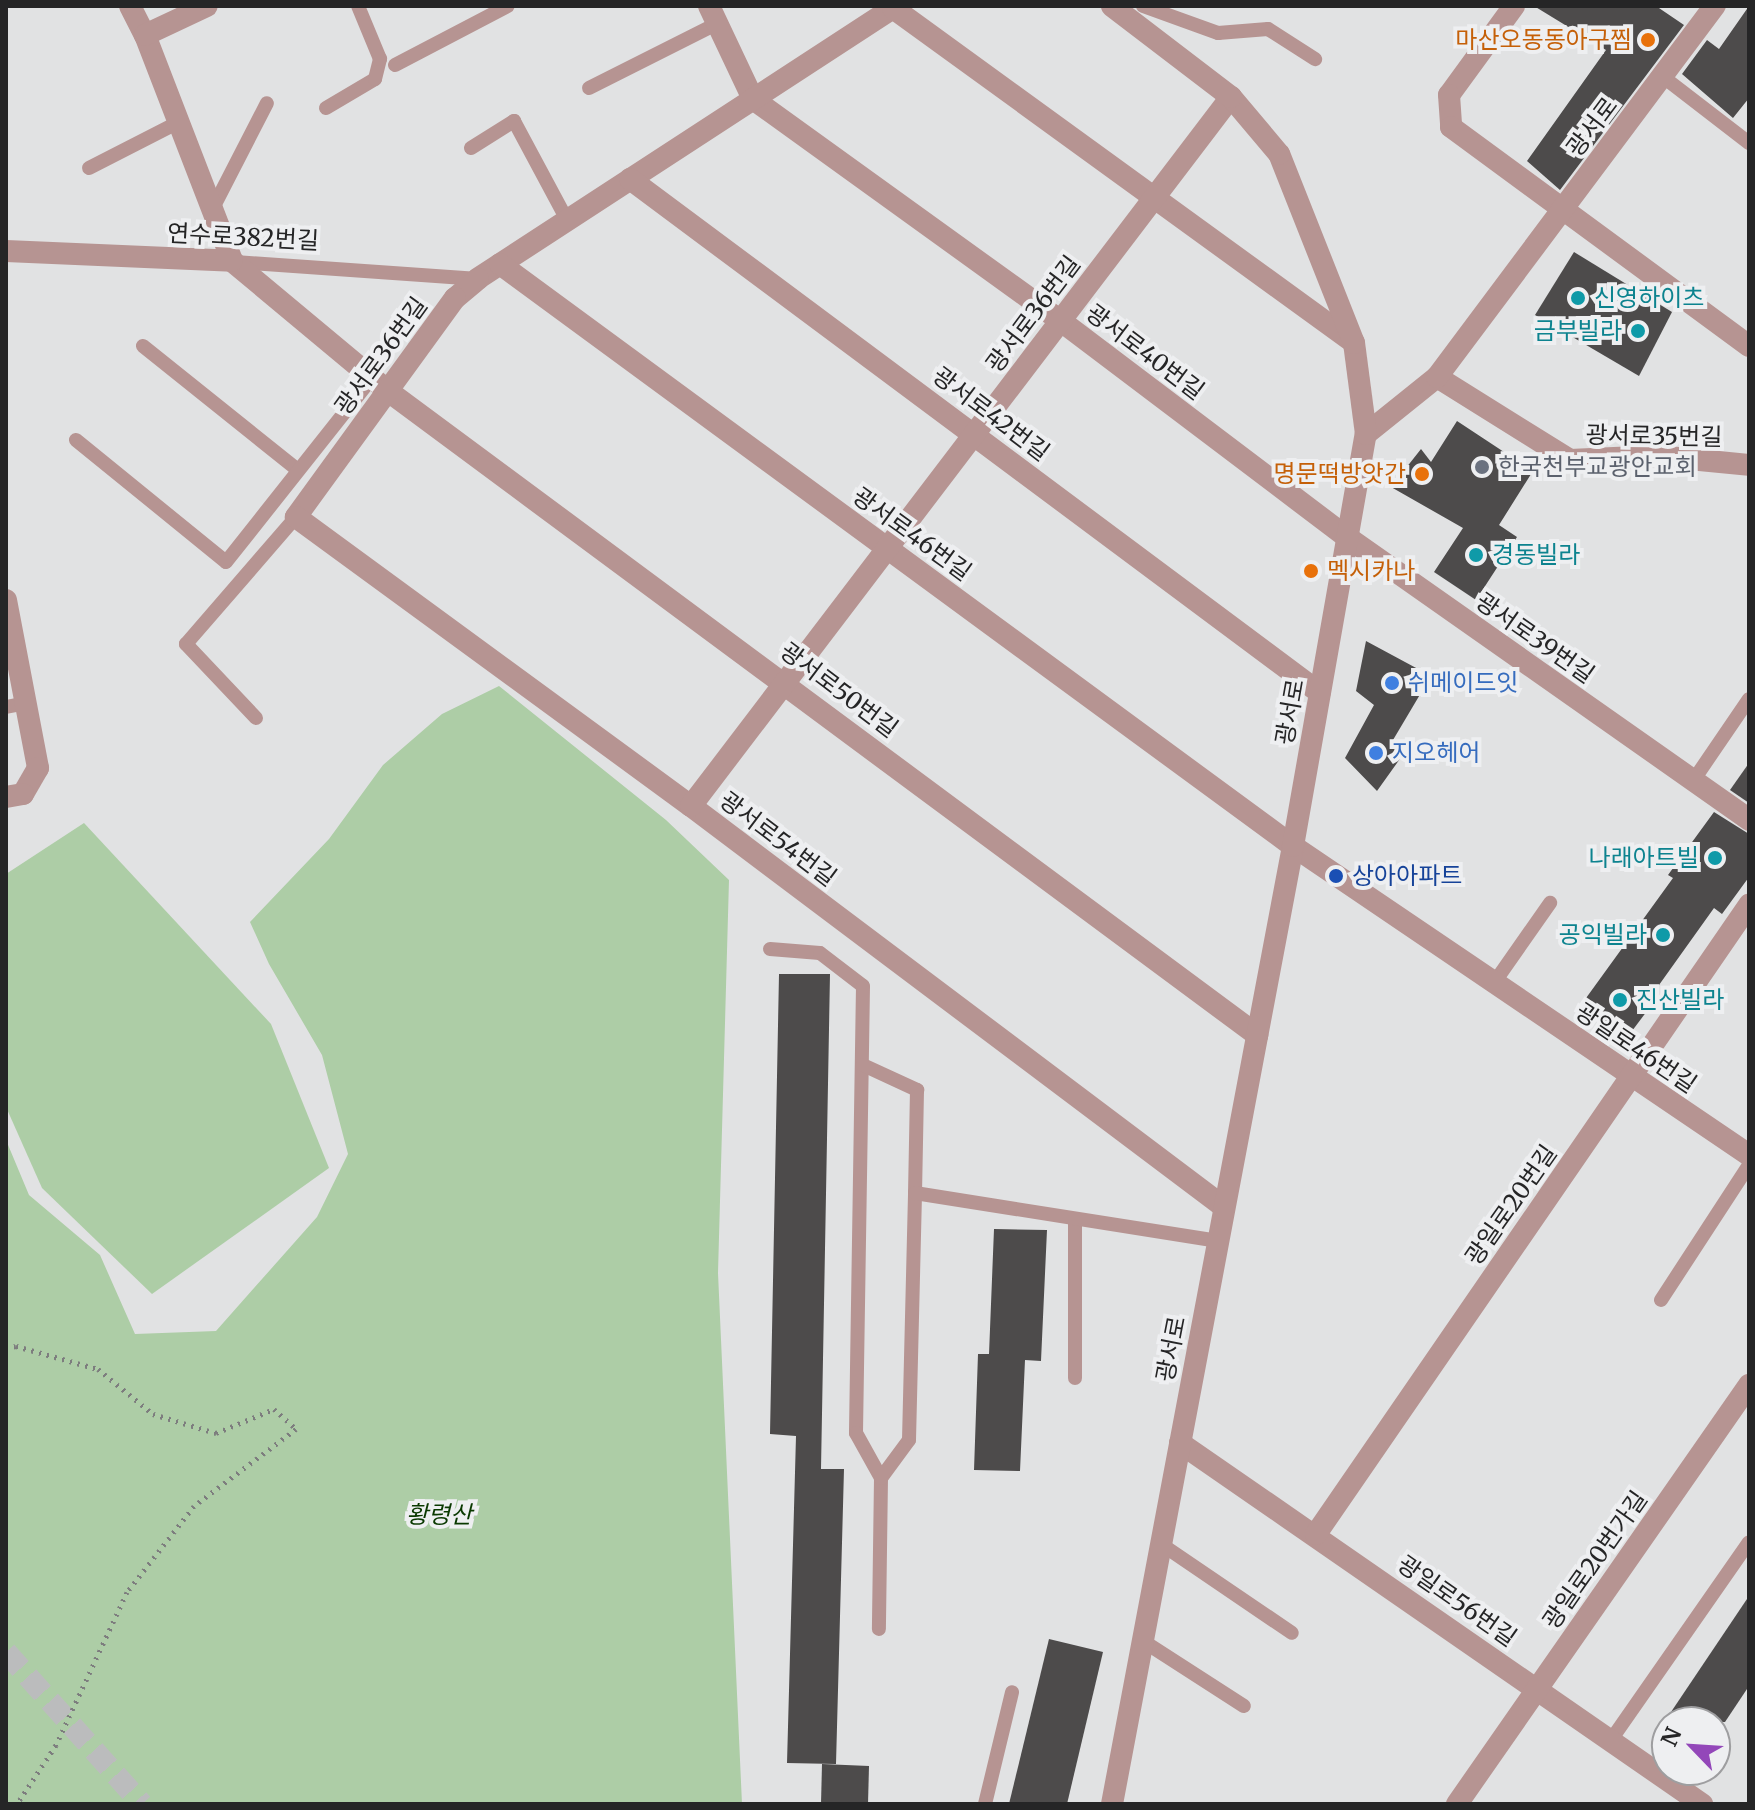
<!DOCTYPE html>
<html>
<head>
<meta charset="utf-8">
<style>
  body { margin:0 }
  #map { position:relative; width:1755px; height:1810px; overflow:hidden; background:#e1e2e3; font-family:Merriweather,"Noto Sans KR",serif }
  div>[style] { position:absolute }
  .green>* { inset:0; background:#adcda6 }
  .building>* { inset:0; background:#4d4b4b }
  .trunk-tunnel>* { height:22px; margin-top:-11px; transform-origin:0; background:repeating-linear-gradient(90deg,#bbbcbd 0 22px,transparent 0 33px) }
  .path>* { height:5px; margin-top:-2.5px; transform-origin:0; background:repeating-linear-gradient(90deg,#7d7d7e 0 2px,transparent 0 8px) }
  .service>* { height:14px; margin:-7px; padding:0 7px; transform-origin:7px; border-radius:7px; background:#b69492 }
  .minor>* { height:22px; margin:-11px; padding:0 11px; transform-origin:11px; border-radius:11px; background:#b69492 }
  .dots>* { width:22px; height:22px; translate:-50% -50%; box-sizing:border-box; border:4px solid #eeeff1; border-radius:50% }
  span { translate:-50% -50%; white-space:nowrap; text-align:center; line-height:1.15; -webkit-text-stroke:8px #eeeff1; paint-order:stroke }
  .food-label { font-size:24px; color:#c56008 }
  .right { translate:-100% -50%; text-align:right }
  .left { translate:0 -50%; text-align:left }
  .street-label { font-size:24px; color:#252526 }
  .culture-label { font-size:24px; color:#0d838f }
  .worship-label { font-size:24px; color:#5b616d }
  .shop-label { font-size:24px; color:#366cbe }
  .transit-label { font-size:24px; color:#164399 }
  .park-label { font-size:24px; color:#0a3900; font-style:italic }
  .frame { position:absolute; inset:0; border:8px solid #252526; pointer-events:none }
  .north { position:absolute; left:1651px; top:1706px; width:80px; height:80px; box-sizing:border-box; background:#eeeff1; border:2px solid #9e9ea0; border-radius:50%; rotate:295deg; font-size:22px; font-weight:700; line-height:32px; text-align:center; color:#252526 }
  .north::after { content:''; display:block; margin:auto; width:28px; height:36px; background:#9347b9; clip-path:polygon(50% 0,100% 100%,50% 72%,0 100%) }
</style>
</head>
<body>
<div id="map">
  <div class="green">
    <i style="clip-path:polygon(499px 686px,666px 820px,729px 880px,718px 1273px,742px 1804px,6px 1804px,6px 1140px,29px 1195px,100px 1255px,135px 1334px,216px 1331px,317px 1217px,348px 1154px,322px 1055px,269px 964px,250px 922px,329px 839px,383px 765px,442px 714px)"></i>
    <i style="clip-path:polygon(84px 823px,271px 1024px,329px 1168px,152px 1294px,42px 1188px,6px 1107px,6px 874px)"></i>
  </div>
  <div class="building">
    <i style="clip-path:polygon(1534px 6px,1656px 6px,1684px 25px,1560px 190px,1527px 161px,1606px 50px)"></i>
    <i style="clip-path:polygon(1749px 6px,1749px 98px,1733px 118px,1682px 74px,1707px 40px,1719px 49px)"></i>
    <i style="clip-path:polygon(1574px 252px,1672px 312px,1639px 376px,1535px 315px)"></i>
    <i style="clip-path:polygon(1457px 421px,1533px 471px,1499px 525px,1517px 537px,1476px 600px,1434px 572px,1463px 528px,1391px 487px,1421px 449px,1431px 462px)"></i>
    <i style="clip-path:polygon(1366px 641px,1431px 676px,1393px 740px,1407px 749px,1377px 791px,1345px 758px,1374px 705px,1356px 691px)"></i>
    <i style="clip-path:polygon(1749px 763px,1749px 803px,1730px 790px)"></i>
    <i style="clip-path:polygon(1714px 812px,1749px 834px,1749px 877px,1722px 914px,1714px 908px,1654px 992px,1659px 995px,1626px 1039px,1581px 1005px,1673px 878px,1668px 875px)"></i>
    <i style="clip-path:polygon(779px 974px,830px 974px,821px 1469px,844px 1469px,836px 1764px,787px 1763px,796px 1436px,770px 1434px)"></i>
    <i style="clip-path:polygon(994px 1229px,1047px 1230px,1041px 1361px,1025px 1360px,1020px 1471px,974px 1470px,978px 1354px,989px 1354px)"></i>
    <i style="clip-path:polygon(1749px 1596px,1749px 1686px,1725px 1722px,1687px 1722px,1671px 1712px)"></i>
    <i style="clip-path:polygon(1049px 1639px,1103px 1652px,1067px 1804px,1009px 1804px)"></i>
    <i style="clip-path:polygon(822px 1764px,869px 1766px,868px 1804px,821px 1804px)"></i>
  </div>
  <div class="trunk-tunnel">
    <i style="left:6px;top:1652px;width:204px;rotate:48.2deg"></i>
  </div>
  <div class="path">
    <i style="left:6px;top:1348px;width:10px;rotate:-11deg"></i>
    <i style="left:16px;top:1346px;width:85px;rotate:15.7deg"></i>
    <i style="left:98px;top:1369px;width:71px;rotate:39.3deg"></i>
    <i style="left:153px;top:1414px;width:66px;rotate:16.8deg"></i>
    <i style="left:216px;top:1433px;width:63px;rotate:-22.5deg"></i>
    <i style="left:274px;top:1409px;width:30px;rotate:42deg"></i>
    <i style="left:296px;top:1429px;width:128px;rotate:143deg"></i>
    <i style="left:194px;top:1506px;width:109px;rotate:127.9deg"></i>
    <i style="left:127px;top:1592px;width:169px;rotate:114.9deg"></i>
    <i style="left:56px;top:1745px;width:71px;rotate:123.5deg"></i>
  </div>
  <div class="service">
    <i style="left:1143px;top:6px;width:80px;rotate:19.8deg"></i>
    <i style="left:1218px;top:33px;width:50px;rotate:-4.6deg"></i>
    <i style="left:1268px;top:29px;width:56px;rotate:32.6deg"></i>
    <i style="left:395px;top:65px;width:127px;rotate:-27.6deg"></i>
    <i style="left:1662px;top:76px;width:110px;rotate:37.6deg"></i>
    <i style="left:589px;top:88px;width:144px;rotate:-26.7deg"></i>
    <i style="left:326px;top:108px;width:57px;rotate:-30.6deg"></i>
    <i style="left:375px;top:79px;width:21px;rotate:-76deg"></i>
    <i style="left:380px;top:59px;width:57px;rotate:-112.5deg"></i>
    <i style="left:471px;top:148px;width:51px;rotate:-32.1deg"></i>
    <i style="left:514px;top:121px;width:112px;rotate:61.8deg"></i>
    <i style="left:89px;top:168px;width:101px;rotate:-27.1deg"></i>
    <i style="left:212px;top:210px;width:120px;rotate:-62.8deg"></i>
    <i style="left:235px;top:262px;width:244px;rotate:4deg"></i>
    <i style="left:143px;top:346px;width:198px;rotate:38.7deg"></i>
    <i style="left:76px;top:440px;width:193px;rotate:39.1deg"></i>
    <i style="left:226px;top:562px;width:235px;rotate:-51.6deg"></i>
    <i style="left:6px;top:707px;width:20px;rotate:-11deg"></i>
    <i style="left:256px;top:718px;width:102px;rotate:-133.4deg"></i>
    <i style="left:186px;top:644px;width:168px;rotate:-49.1deg"></i>
    <i style="left:1693px;top:781px;width:99px;rotate:-55.7deg"></i>
    <i style="left:770px;top:949px;width:50px;rotate:4.6deg"></i>
    <i style="left:820px;top:953px;width:54px;rotate:37.5deg"></i>
    <i style="left:863px;top:986px;width:447px;rotate:90.9deg"></i>
    <i style="left:856px;top:1433px;width:51px;rotate:60.9deg"></i>
    <i style="left:881px;top:1478px;width:151px;rotate:90.8deg"></i>
    <i style="left:1494px;top:983px;width:98px;rotate:-55deg"></i>
    <i style="left:863px;top:1065px;width:60px;rotate:24.8deg"></i>
    <i style="left:917px;top:1090px;width:103px;rotate:91.1deg"></i>
    <i style="left:1661px;top:1300px;width:161px;rotate:-56.9deg"></i>
    <i style="left:1075px;top:1378px;width:159px;rotate:-90deg"></i>
    <i style="left:881px;top:1478px;width:47px;rotate:-53.6deg"></i>
    <i style="left:909px;top:1440px;width:247px;rotate:-88.6deg"></i>
    <i style="left:915px;top:1193px;width:307px;rotate:9deg"></i>
    <i style="left:1161px;top:1544px;width:158px;rotate:34.2deg"></i>
    <i style="left:1143px;top:1641px;width:120px;rotate:32.8deg"></i>
    <i style="left:1611px;top:1740px;width:241px;rotate:-55.1deg"></i>
    <i style="left:985px;top:1804px;width:115px;rotate:-76.4deg"></i>
  </div>
  <div class="minor">
    <i style="left:130px;top:6px;width:33px;rotate:63deg"></i>
    <i style="left:145px;top:35px;width:242px;rotate:68.9deg"></i>
    <i style="left:232px;top:261px;width:203px;rotate:39.8deg"></i>
    <i style="left:388px;top:391px;width:1082px;rotate:36.54deg"></i>
    <i style="left:709px;top:6px;width:103px;rotate:64.7deg"></i>
    <i style="left:753px;top:99px;width:380px;rotate:35.8deg"></i>
    <i style="left:1061px;top:321px;width:358px;rotate:37.1deg"></i>
    <i style="left:1347px;top:537px;width:492px;rotate:35.1deg"></i>
    <i style="left:896px;top:6px;width:499px;rotate:146.9deg"></i>
    <i style="left:478px;top:279px;width:30px;rotate:140deg"></i>
    <i style="left:455px;top:298px;width:271px;rotate:126deg"></i>
    <i style="left:296px;top:517px;width:489px;rotate:36.2deg"></i>
    <i style="left:691px;top:806px;width:667px;rotate:36.96deg"></i>
    <i style="left:1514px;top:6px;width:110px;rotate:126.1deg"></i>
    <i style="left:1449px;top:95px;width:32px;rotate:86deg"></i>
    <i style="left:1451px;top:127px;width:370px;rotate:36.3deg"></i>
    <i style="left:893px;top:8px;width:568px;rotate:35.98deg"></i>
    <i style="left:145px;top:35px;width:68px;rotate:-25.1deg"></i>
    <i style="left:630px;top:179px;width:860px;rotate:36.68deg"></i>
    <i style="left:6px;top:251px;width:226px;rotate:2.5deg"></i>
    <i style="left:500px;top:264px;width:984px;rotate:36.28deg"></i>
    <i style="left:1293px;top:846px;width:551px;rotate:34.12deg"></i>
    <i style="left:1437px;top:377px;width:157px;rotate:32deg"></i>
    <i style="left:1570px;top:460px;width:88px;rotate:-2.6deg"></i>
    <i style="left:1658px;top:456px;width:91px;rotate:5.6deg"></i>
    <i style="left:1366px;top:434px;width:91px;rotate:-38.8deg"></i>
    <i style="left:1437px;top:377px;width:464px;rotate:-53.2deg"></i>
    <i style="left:6px;top:600px;width:171px;rotate:79.2deg"></i>
    <i style="left:38px;top:768px;width:30px;rotate:120deg"></i>
    <i style="left:23px;top:794px;width:17px;rotate:170deg"></i>
    <i style="left:691px;top:806px;width:891px;rotate:-52.71deg"></i>
    <i style="left:1180px;top:1443px;width:635px;rotate:34.67deg"></i>
    <i style="left:1316px;top:1534px;width:764px;rotate:-55.46deg"></i>
    <i style="left:1112px;top:1804px;width:975px;rotate:-79.3deg"></i>
    <i style="left:1293px;top:846px;width:418px;rotate:-80deg"></i>
    <i style="left:1366px;top:434px;width:92px;rotate:-97.5deg"></i>
    <i style="left:1354px;top:343px;width:203px;rotate:-111.6deg"></i>
    <i style="left:1279px;top:154px;width:75px;rotate:-130.1deg"></i>
    <i style="left:1231px;top:97px;width:150px;rotate:-142.6deg"></i>
    <i style="left:1457px;top:1804px;width:511px;rotate:-55.13deg"></i>
  </div>
  <div class="dots">
    <i style="left:1648px;top:40px;background:#e8710a"></i>
    <i style="left:1578px;top:298px;background:#0f9aa8"></i>
    <i style="left:1638px;top:331px;background:#0f9aa8"></i>
    <i style="left:1482px;top:467px;background:#6b7280"></i>
    <i style="left:1422px;top:474px;background:#e8710a"></i>
    <i style="left:1476px;top:555px;background:#0f9aa8"></i>
    <i style="left:1311px;top:571px;background:#e8710a"></i>
    <i style="left:1392px;top:683px;background:#3f7fe0"></i>
    <i style="left:1376px;top:753px;background:#3f7fe0"></i>
    <i style="left:1715px;top:858px;background:#0f9aa8"></i>
    <i style="left:1336px;top:876px;background:#1a4fb4"></i>
    <i style="left:1663px;top:935px;background:#0f9aa8"></i>
    <i style="left:1620px;top:1000px;background:#0f9aa8"></i>
  </div>
  <div class="food-label">
    <span class="right" style="left:1632px;top:40px">마산오동동아구찜</span>
    <span class="right" style="left:1406px;top:474px">명문떡방앗간</span>
    <span class="left" style="left:1327px;top:571px">멕시카나</span>
  </div>
  <div class="street-label">
    <span style="left:1592px;top:127px;rotate:-53deg">광서로</span>
    <span style="left:243px;top:237px;rotate:3deg">연수로382번길</span>
    <span style="left:1033px;top:314px;rotate:-53deg">광서로36번길</span>
    <span style="left:1145px;top:352px;rotate:37deg">광서로40번길</span>
    <span style="left:381px;top:356px;rotate:-54deg">광서로36번길</span>
    <span style="left:991px;top:414px;rotate:37deg">광서로42번길</span>
    <span style="left:1654px;top:436px;rotate:1deg">광서로35번길</span>
    <span style="left:912px;top:534px;rotate:36deg">광서로46번길</span>
    <span style="left:1535px;top:638px;rotate:35deg">광서로39번길</span>
    <span style="left:839px;top:690px;rotate:37deg">광서로50번길</span>
    <span style="left:1290px;top:712px;rotate:-80deg">광서로</span>
    <span style="left:778px;top:839px;rotate:37deg">광서로54번길</span>
    <span style="left:1636px;top:1048px;rotate:34deg">광일로46번길</span>
    <span style="left:1511px;top:1205px;rotate:-55deg">광일로20번길</span>
    <span style="left:1171px;top:1349px;rotate:-79deg">광서로</span>
    <span style="left:1595px;top:1560px;rotate:-55deg">광일로20번가길</span>
    <span style="left:1457px;top:1601px;rotate:35deg">광일로56번길</span>
  </div>
  <div class="culture-label">
    <span class="left" style="left:1594px;top:298px">신영하이츠</span>
    <span class="right" style="left:1622px;top:331px">금부빌라</span>
    <span class="left" style="left:1492px;top:555px">경동빌라</span>
    <span class="right" style="left:1699px;top:858px">나래아트빌</span>
    <span class="right" style="left:1647px;top:935px">공익빌라</span>
    <span class="left" style="left:1636px;top:1000px">진산빌라</span>
  </div>
  <div class="worship-label">
    <span class="left" style="left:1498px;top:467px">한국천부교광안교회</span>
  </div>
  <div class="shop-label">
    <span class="left" style="left:1408px;top:683px">쉬메이드잇</span>
    <span class="left" style="left:1392px;top:753px">지오헤어</span>
  </div>
  <div class="transit-label">
    <span class="left" style="left:1352px;top:876px">상아아파트</span>
  </div>
  <div class="park-label">
    <span style="left:439px;top:1515px">황령산</span>
  </div>
  <div class="frame"></div>
  <div class="north">N</div>
</div>
</body>
</html>
